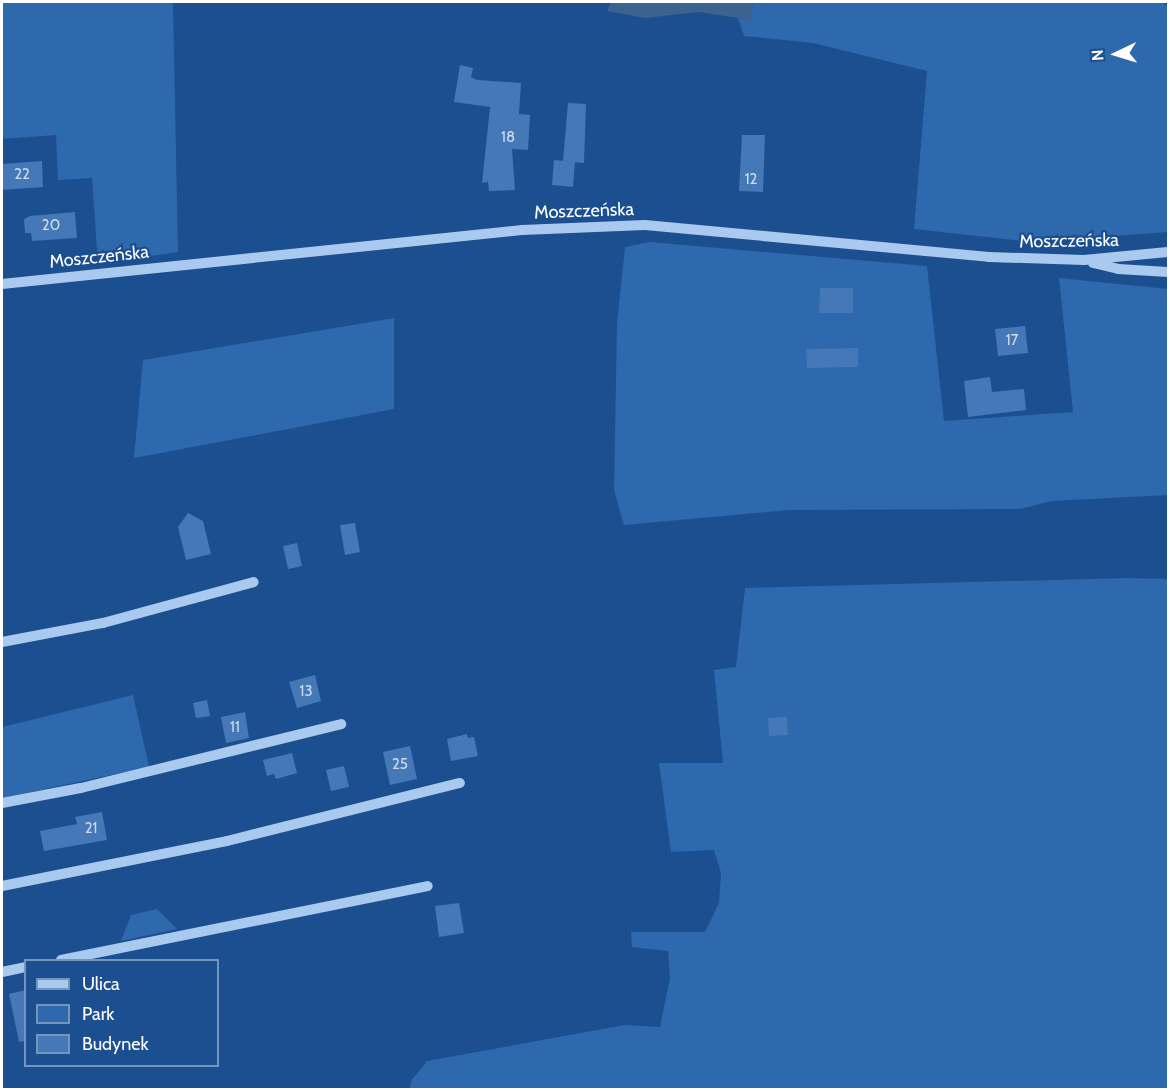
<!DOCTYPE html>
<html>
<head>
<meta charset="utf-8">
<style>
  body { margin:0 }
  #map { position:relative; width:1170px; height:1091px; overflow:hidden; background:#1b4f8f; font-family:Cabin,sans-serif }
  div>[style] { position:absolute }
  .green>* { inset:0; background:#2e69ad }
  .water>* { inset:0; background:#3c6290 }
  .building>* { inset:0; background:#4478b7 }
  .minor>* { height:10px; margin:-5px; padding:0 5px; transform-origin:5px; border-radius:5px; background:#a9c9ee }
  span { translate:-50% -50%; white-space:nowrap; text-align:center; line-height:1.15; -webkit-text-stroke:4.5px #1b4f8f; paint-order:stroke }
  .number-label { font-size:15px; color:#d0dded }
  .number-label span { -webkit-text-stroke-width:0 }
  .street-label { font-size:18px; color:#fff }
  .frame { position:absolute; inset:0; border:3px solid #fff; pointer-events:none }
  .legend { position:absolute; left:24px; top:959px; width:195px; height:108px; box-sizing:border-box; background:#1b4f8f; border:2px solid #7695bc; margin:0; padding:8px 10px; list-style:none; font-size:18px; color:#fff }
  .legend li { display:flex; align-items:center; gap:12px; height:30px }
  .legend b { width:30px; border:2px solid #7695bc }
  .north { position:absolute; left:1086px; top:24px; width:60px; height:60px; -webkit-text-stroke:4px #1b4f8f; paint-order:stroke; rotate:266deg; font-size:16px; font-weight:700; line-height:24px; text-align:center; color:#fff }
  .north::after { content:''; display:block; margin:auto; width:21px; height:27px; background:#fff; clip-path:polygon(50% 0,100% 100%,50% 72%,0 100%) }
</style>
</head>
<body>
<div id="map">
  <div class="green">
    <i style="clip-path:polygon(2px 2px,173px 2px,178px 252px,98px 264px,92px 178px,58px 180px,56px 135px,2px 139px)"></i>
    <i style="clip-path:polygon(753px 2px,1162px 2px,1168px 7px,1168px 232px,1032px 242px,914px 229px,927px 71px,813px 43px,744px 36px,738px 18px,751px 19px)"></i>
    <i style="clip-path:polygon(650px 242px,927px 266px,944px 421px,1073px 412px,1059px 278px,1168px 289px,1168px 495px,1052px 501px,1020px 509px,789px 510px,624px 525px,614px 490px,617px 324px,625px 247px)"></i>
    <i style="clip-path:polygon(394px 318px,394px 409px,134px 458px,143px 360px)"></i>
    <i style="clip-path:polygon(1127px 578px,1168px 579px,1168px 1089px,410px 1090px,411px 1081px,427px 1061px,625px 1025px,660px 1027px,670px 978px,668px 951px,632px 947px,631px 932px,705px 932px,719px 903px,721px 873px,714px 850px,671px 852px,659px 763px,723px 763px,714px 670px,736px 667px,745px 588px)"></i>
    <i style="clip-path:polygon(133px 695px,149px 767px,2px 798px,2px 727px)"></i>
    <i style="clip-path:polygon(157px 909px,177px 929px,121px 941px,131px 915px)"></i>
  </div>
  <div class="water">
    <i style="clip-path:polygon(611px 2px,753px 2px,751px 20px,699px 12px,645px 18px,607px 11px)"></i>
  </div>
  <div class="building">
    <i style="clip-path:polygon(460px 65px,473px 68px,471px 77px,477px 80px,521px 83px,519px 114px,530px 115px,528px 150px,512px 149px,515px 190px,489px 191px,488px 182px,482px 183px,490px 107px,454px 102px)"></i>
    <i style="clip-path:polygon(568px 103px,586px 104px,584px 163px,563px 161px)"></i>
    <i style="clip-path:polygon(742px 135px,765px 135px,763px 192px,739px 191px)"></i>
    <i style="clip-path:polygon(554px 160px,575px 162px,573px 187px,552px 185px)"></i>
    <i style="clip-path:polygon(42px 161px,43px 187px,2px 190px,2px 164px)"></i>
    <i style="clip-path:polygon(75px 212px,77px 238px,32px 241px,31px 233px,25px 233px,24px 219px,30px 216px)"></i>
    <i style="clip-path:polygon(820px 288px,853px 288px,853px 313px,819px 313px)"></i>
    <i style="clip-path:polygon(1025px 326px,1028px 353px,998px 356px,995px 329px)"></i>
    <i style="clip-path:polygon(858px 348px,858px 367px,807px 368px,806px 349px)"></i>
    <i style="clip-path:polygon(990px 377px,992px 392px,1024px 389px,1026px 410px,968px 417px,964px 381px)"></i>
    <i style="clip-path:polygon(188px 513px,203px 521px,211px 554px,186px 560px,178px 527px)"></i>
    <i style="clip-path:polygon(355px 523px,360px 552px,345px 555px,340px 525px)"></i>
    <i style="clip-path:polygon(297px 543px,302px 566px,288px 569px,283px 546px)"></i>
    <i style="clip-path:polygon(315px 675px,321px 701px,297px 708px,289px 682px)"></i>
    <i style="clip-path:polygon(207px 700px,210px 716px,196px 718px,193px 703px)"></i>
    <i style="clip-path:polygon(245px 712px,249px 738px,226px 743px,221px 717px)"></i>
    <i style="clip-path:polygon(787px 717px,788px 735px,769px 736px,768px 718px)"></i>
    <i style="clip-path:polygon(467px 734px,468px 738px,474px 737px,478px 756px,451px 761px,447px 739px)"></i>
    <i style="clip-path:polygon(410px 746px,417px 779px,390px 785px,383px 752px)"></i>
    <i style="clip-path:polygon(292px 753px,297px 773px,276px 779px,274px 774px,267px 776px,263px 760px)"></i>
    <i style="clip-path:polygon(344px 766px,349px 787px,331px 791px,326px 770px)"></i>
    <i style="clip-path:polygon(102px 812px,107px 840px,44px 851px,40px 831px,77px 824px,75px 817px)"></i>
    <i style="clip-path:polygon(459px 903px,464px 933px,439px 937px,435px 906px)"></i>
    <i style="clip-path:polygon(26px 990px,26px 1041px,19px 1042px,9px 994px)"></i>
  </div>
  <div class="minor">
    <i style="left:1093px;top:263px;width:26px;rotate:13deg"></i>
    <i style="left:1118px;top:269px;width:50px;rotate:3.4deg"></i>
    <i style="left:2px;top:284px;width:523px;rotate:-5.93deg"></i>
    <i style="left:522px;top:230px;width:123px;rotate:-2.3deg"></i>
    <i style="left:645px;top:225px;width:345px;rotate:5.3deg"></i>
    <i style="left:989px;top:257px;width:95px;rotate:1.8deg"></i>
    <i style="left:1084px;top:260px;width:84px;rotate:-5.4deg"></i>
    <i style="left:2px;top:642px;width:103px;rotate:-10.7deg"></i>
    <i style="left:103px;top:623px;width:156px;rotate:-15.2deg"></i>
    <i style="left:2px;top:803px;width:80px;rotate:-10.8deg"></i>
    <i style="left:81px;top:788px;width:268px;rotate:-13.8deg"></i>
    <i style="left:2px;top:886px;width:229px;rotate:-11.3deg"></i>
    <i style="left:227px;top:841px;width:240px;rotate:-14deg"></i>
    <i style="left:61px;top:960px;width:374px;rotate:-11.4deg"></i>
    <i style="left:2px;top:972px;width:25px;rotate:-12deg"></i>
  </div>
  <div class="number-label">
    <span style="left:508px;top:138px">18</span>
    <span style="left:22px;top:175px">22</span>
    <span style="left:751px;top:180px">12</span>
    <span style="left:51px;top:226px">20</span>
    <span style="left:1012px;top:341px">17</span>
    <span style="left:306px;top:692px">13</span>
    <span style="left:235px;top:728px">11</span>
    <span style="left:400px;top:765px">25</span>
    <span style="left:91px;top:829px">21</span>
  </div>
  <div class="street-label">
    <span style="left:584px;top:211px;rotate:-2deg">Moszczeńska</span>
    <span style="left:1069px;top:241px;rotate:-1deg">Moszczeńska</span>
    <span style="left:99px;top:257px;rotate:-6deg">Moszczeńska</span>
  </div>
  <div class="frame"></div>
  <ul class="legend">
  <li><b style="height:8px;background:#a9c9ee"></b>Ulica</li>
  <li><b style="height:16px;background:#2e69ad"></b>Park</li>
  <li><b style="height:16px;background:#4478b7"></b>Budynek</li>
  </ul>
  <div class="north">N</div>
</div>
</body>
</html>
